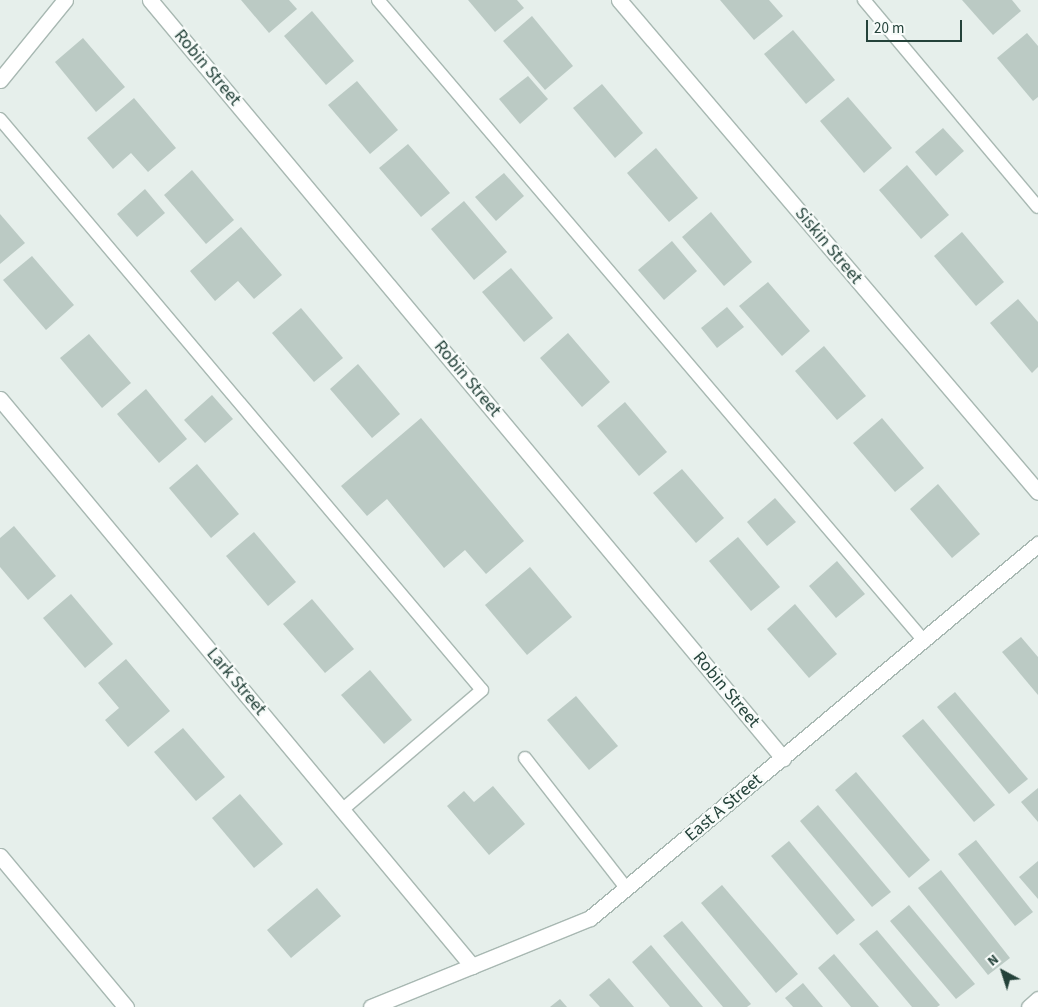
<!DOCTYPE html>
<html>
<head>
<meta charset="utf-8">
<style>
  body { margin:0 }
  #map { position:relative; width:1038px; height:1007px; overflow:hidden; background:#e6efeb; font-family:"Source Sans 3",sans-serif }
  div>[style] { position:absolute }
  .building>* { inset:0; background:#bbcac4 }
  .roads { filter:drop-shadow(1px 0 #a8b8b2) drop-shadow(-1px 0 #a8b8b2) drop-shadow(0 1px #a8b8b2) drop-shadow(0 -1px #a8b8b2) }
  .lane>* { height:12px; margin:-6px; padding:0 6px; transform-origin:6px; border-radius:6px; background:#fff }
  .street>* { height:15px; margin:-7.5px; padding:0 7.5px; transform-origin:7.5px; border-radius:7.5px; background:#fff }
  .secondary>* { height:15px; margin:-7.5px; padding:0 7.5px; transform-origin:7.5px; border-radius:7.5px; background:#fff }
  span { translate:-50% -50%; white-space:nowrap; text-align:center; line-height:1.15; -webkit-text-stroke:4.5px #f7fbf9; paint-order:stroke }
  .street-label { font-size:18px; color:#24423a }
  .north { position:absolute; left:978px; top:947px; width:50px; height:50px; -webkit-text-stroke:4px #f7fbf9; paint-order:stroke; rotate:320deg; font-size:14px; font-weight:700; line-height:20px; text-align:center; color:#24423a }
  .north::after { content:''; display:block; margin:auto; width:18px; height:22px; background:#24423a; clip-path:polygon(50% 0,100% 100%,50% 72%,0 100%) }
  .scale { position:absolute; left:866px; top:20px; width:96px; height:22px; box-sizing:border-box; border:2px solid #24423a; border-top:0; padding-left:6px; font-size:15px; line-height:18px; white-space:nowrap; color:#24423a; -webkit-text-stroke:4px #f7fbf9; paint-order:stroke }
</style>
</head>
<body>
<div id="map">
  <div class="building">
    <i style="clip-path:polygon(241px 0,289px 0,297px 9px,269px 33px)"></i>
    <i style="clip-path:polygon(468px 0,517px 0,524px 8px,495px 32px)"></i>
    <i style="clip-path:polygon(720px 0,769px 0,783px 16px,754px 40px)"></i>
    <i style="clip-path:polygon(962px 0,1012px 0,1021px 11px,993px 35px)"></i>
    <i style="clip-path:polygon(312px 11px,354px 61px,326px 85px,284px 36px)"></i>
    <i style="clip-path:polygon(532px 16px,573px 66px,545px 90px,503px 41px)"></i>
    <i style="clip-path:polygon(793px 30px,835px 80px,806px 104px,764px 54px)"></i>
    <i style="clip-path:polygon(1027px 33px,1038px 46px,1038px 97px,1033px 101px,997px 58px)"></i>
    <i style="clip-path:polygon(83px 38px,125px 87px,96px 112px,55px 62px)"></i>
    <i style="clip-path:polygon(528px 76px,548px 99px,520px 124px,499px 99px)"></i>
    <i style="clip-path:polygon(357px 81px,398px 130px,370px 154px,328px 105px)"></i>
    <i style="clip-path:polygon(602px 84px,643px 133px,615px 158px,573px 108px)"></i>
    <i style="clip-path:polygon(848px 97px,892px 148px,864px 173px,820px 121px)"></i>
    <i style="clip-path:polygon(134px 98px,176px 148px,148px 172px,131px 153px,113px 169px,87px 138px)"></i>
    <i style="clip-path:polygon(943px 128px,964px 151px,936px 176px,915px 152px)"></i>
    <i style="clip-path:polygon(408px 144px,450px 193px,421px 217px,379px 168px)"></i>
    <i style="clip-path:polygon(656px 148px,698px 198px,669px 222px,627px 173px)"></i>
    <i style="clip-path:polygon(907px 165px,949px 215px,921px 239px,879px 190px)"></i>
    <i style="clip-path:polygon(192px 170px,234px 220px,206px 244px,164px 195px)"></i>
    <i style="clip-path:polygon(504px 173px,524px 196px,496px 221px,475px 197px)"></i>
    <i style="clip-path:polygon(145px 189px,165px 213px,137px 237px,117px 214px)"></i>
    <i style="clip-path:polygon(464px 201px,507px 252px,474px 280px,431px 229px)"></i>
    <i style="clip-path:polygon(711px 212px,752px 262px,724px 286px,682px 237px)"></i>
    <i style="clip-path:polygon(0 214px,25px 243px,0 264px)"></i>
    <i style="clip-path:polygon(241px 227px,282px 275px,254px 299px,238px 281px,215px 301px,190px 271px)"></i>
    <i style="clip-path:polygon(962px 232px,1004px 282px,976px 306px,934px 256px)"></i>
    <i style="clip-path:polygon(672px 241px,697px 271px,664px 300px,638px 270px)"></i>
    <i style="clip-path:polygon(32px 256px,74px 305px,46px 330px,3px 280px)"></i>
    <i style="clip-path:polygon(511px 268px,553px 318px,524px 342px,482px 292px)"></i>
    <i style="clip-path:polygon(768px 282px,810px 331px,782px 356px,739px 306px)"></i>
    <i style="clip-path:polygon(1018px 299px,1038px 322px,1038px 367px,1032px 373px,990px 323px)"></i>
    <i style="clip-path:polygon(727px 307px,744px 327px,717px 348px,701px 328px)"></i>
    <i style="clip-path:polygon(301px 308px,343px 358px,314px 382px,272px 333px)"></i>
    <i style="clip-path:polygon(568px 333px,610px 382px,582px 407px,540px 358px)"></i>
    <i style="clip-path:polygon(89px 334px,131px 383px,102px 408px,60px 358px)"></i>
    <i style="clip-path:polygon(824px 346px,866px 396px,837px 420px,795px 371px)"></i>
    <i style="clip-path:polygon(358px 364px,400px 414px,372px 438px,330px 389px)"></i>
    <i style="clip-path:polygon(146px 389px,187px 439px,159px 463px,117px 414px)"></i>
    <i style="clip-path:polygon(212px 395px,233px 419px,205px 443px,184px 420px)"></i>
    <i style="clip-path:polygon(625px 402px,667px 452px,639px 476px,597px 426px)"></i>
    <i style="clip-path:polygon(421px 418px,524px 541px,486px 574px,465px 550px,444px 568px,387px 499px,367px 516px,341px 486px)"></i>
    <i style="clip-path:polygon(882px 418px,924px 468px,895px 492px,853px 443px)"></i>
    <i style="clip-path:polygon(197px 464px,239px 514px,211px 538px,169px 488px)"></i>
    <i style="clip-path:polygon(682px 469px,724px 518px,696px 543px,653px 493px)"></i>
    <i style="clip-path:polygon(938px 484px,980px 534px,952px 558px,910px 509px)"></i>
    <i style="clip-path:polygon(775px 498px,796px 522px,767px 546px,747px 522px)"></i>
    <i style="clip-path:polygon(14px 526px,56px 576px,28px 600px,0 567px,0 538px)"></i>
    <i style="clip-path:polygon(254px 532px,296px 582px,268px 606px,226px 556px)"></i>
    <i style="clip-path:polygon(738px 537px,780px 587px,751px 611px,709px 561px)"></i>
    <i style="clip-path:polygon(837px 561px,865px 594px,836px 618px,809px 586px)"></i>
    <i style="clip-path:polygon(530px 567px,572px 617px,527px 655px,485px 605px)"></i>
    <i style="clip-path:polygon(71px 594px,113px 644px,85px 668px,43px 618px)"></i>
    <i style="clip-path:polygon(312px 599px,354px 649px,325px 673px,283px 624px)"></i>
    <i style="clip-path:polygon(795px 604px,837px 654px,809px 678px,767px 629px)"></i>
    <i style="clip-path:polygon(1021px 637px,1038px 657px,1038px 695px,1002px 652px)"></i>
    <i style="clip-path:polygon(126px 659px,170px 711px,128px 747px,105px 720px,119px 708px,98px 683px)"></i>
    <i style="clip-path:polygon(370px 670px,412px 720px,384px 744px,341px 695px)"></i>
    <i style="clip-path:polygon(955px 692px,1028px 779px,1009px 794px,937px 707px)"></i>
    <i style="clip-path:polygon(576px 696px,618px 746px,589px 770px,547px 720px)"></i>
    <i style="clip-path:polygon(923px 719px,995px 805px,974px 822px,902px 736px)"></i>
    <i style="clip-path:polygon(183px 728px,225px 777px,196px 801px,154px 752px)"></i>
    <i style="clip-path:polygon(856px 772px,930px 860px,909px 878px,835px 790px)"></i>
    <i style="clip-path:polygon(493px 786px,525px 824px,489px 855px,447px 806px,464px 791px,474px 802px)"></i>
    <i style="clip-path:polygon(1038px 788px,1038px 822px,1021px 802px)"></i>
    <i style="clip-path:polygon(240px 794px,283px 844px,254px 868px,212px 818px)"></i>
    <i style="clip-path:polygon(818px 805px,891px 892px,872px 907px,800px 821px)"></i>
    <i style="clip-path:polygon(976px 840px,1033px 912px,1015px 926px,958px 854px)"></i>
    <i style="clip-path:polygon(789px 841px,855px 920px,837px 935px,771px 856px)"></i>
    <i style="clip-path:polygon(1038px 861px,1038px 899px,1019px 877px)"></i>
    <i style="clip-path:polygon(941px 870px,1010px 958px,988px 975px,918px 888px)"></i>
    <i style="clip-path:polygon(722px 885px,798px 974px,776px 993px,701px 903px)"></i>
    <i style="clip-path:polygon(317px 888px,341px 916px,291px 958px,267px 930px)"></i>
    <i style="clip-path:polygon(909px 905px,975px 984px,956px 999px,890px 921px)"></i>
    <i style="clip-path:polygon(682px 921px,751px 1004px,747px 1007px,723px 1007px,663px 936px)"></i>
    <i style="clip-path:polygon(877px 930px,940px 1005px,937px 1007px,912px 1007px,859px 944px)"></i>
    <i style="clip-path:polygon(651px 945px,703px 1007px,670px 1007px,632px 962px)"></i>
    <i style="clip-path:polygon(834px 954px,879px 1007px,851px 1007px,818px 968px)"></i>
    <i style="clip-path:polygon(609px 978px,634px 1007px,600px 1007px,589px 995px)"></i>
    <i style="clip-path:polygon(803px 983px,823px 1007px,793px 1007px,785px 998px)"></i>
    <i style="clip-path:polygon(560px 999px,567px 1007px,550px 1007px)"></i>
  </div>
  <div class="roads">
    <div class="lane">
      <i style="left:378px;top:0;width:843px;rotate:49.57deg"></i>
      <i style="left:864px;top:0;width:270px;rotate:50deg"></i>
      <i style="left:0;top:119px;width:747px;rotate:49.83deg"></i>
      <i style="left:482px;top:690px;width:184px;rotate:139.4deg"></i>
      <i style="left:525px;top:758px;width:166px;rotate:52.1deg"></i>
    </div>
    <div class="street">
      <i style="left:150px;top:0;width:988px;rotate:50.14deg"></i>
      <i style="left:619px;top:0;width:646px;rotate:49.58deg"></i>
      <i style="left:0;top:80px;width:103px;rotate:-50.9deg"></i>
      <i style="left:0;top:399px;width:738px;rotate:50.22deg"></i>
      <i style="left:371px;top:1007px;width:236px;rotate:-22.1deg"></i>
      <i style="left:590px;top:918px;width:584px;rotate:-39.86deg"></i>
      <i style="left:1029px;top:1007px;width:12px;rotate:-42deg"></i>
    </div>
    <div class="secondary">
      <i style="left:0;top:856px;width:197px;rotate:50.2deg"></i>
    </div>
  </div>
  <div class="street-label">
    <span style="left:207px;top:68px;rotate:50deg">Robin Street</span>
    <span style="left:828px;top:246px;rotate:50deg">Siskin Street</span>
    <span style="left:467px;top:379px;rotate:50deg">Robin Street</span>
    <span style="left:236px;top:682px;rotate:50deg">Lark Street</span>
    <span style="left:726px;top:690px;rotate:50deg">Robin Street</span>
    <span style="left:724px;top:808px;rotate:-40deg">East A Street</span>
  </div>
  <div class="north">N</div>
  <div class="scale">20 m</div>
</div>
</body>
</html>
